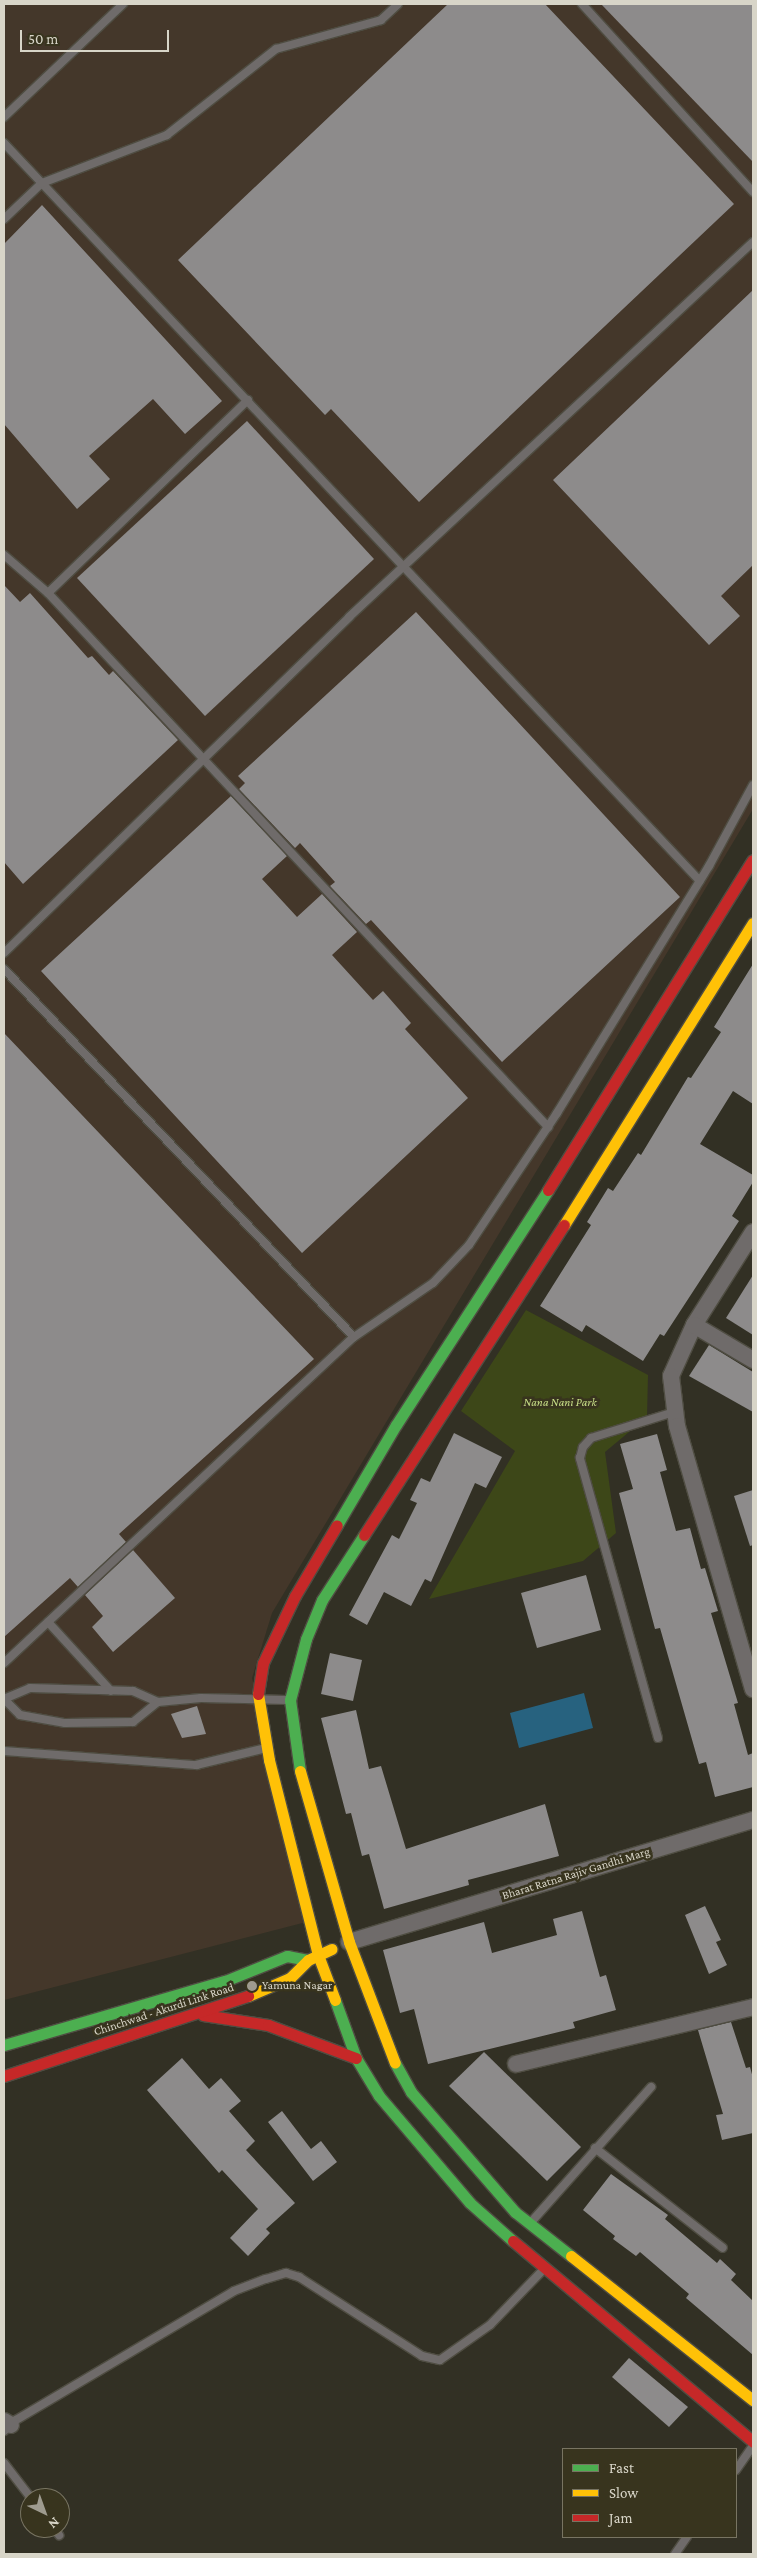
<!DOCTYPE html>
<html>
<head>
<meta charset="utf-8">
<style>
  body { margin:0 }
  #map { position:relative; width:757px; height:2558px; overflow:hidden; background:#323024; font-family:"Crimson Pro",serif }
  div>[style] { position:absolute }
  .industrial>* { inset:0; background:#44372a }
  .green>* { inset:0; background:#3d4718 }
  .water>* { inset:0; background:#27627f }
  .building>* { inset:0; background:#8d8b8b }
  .roads { filter:drop-shadow(1px 0 #4f4d42) drop-shadow(-1px 0 #4f4d42) drop-shadow(0 1px #4f4d42) drop-shadow(0 -1px #4f4d42) }
  .lane>* { height:8px; margin:-4px; padding:0 4px; transform-origin:4px; border-radius:4px; background:#6f6b6a }
  .street>* { height:16px; margin:-8px; padding:0 8px; transform-origin:8px; border-radius:8px; background:#6f6b6a }
  .fast>* { height:11px; margin:-5.5px; padding:0 5.5px; transform-origin:5.5px; border-radius:5.5px; background:#4caf50 }
  .slow>* { height:11px; margin:-5.5px; padding:0 5.5px; transform-origin:5.5px; border-radius:5.5px; background:#ffc107 }
  .jam>* { height:11px; margin:-5.5px; padding:0 5.5px; transform-origin:5.5px; border-radius:5.5px; background:#c62828 }
  .dots>* { width:14px; height:14px; translate:-50% -50%; box-sizing:border-box; border:2px solid #38341e; border-radius:50% }
  span { translate:-50% -50%; white-space:nowrap; text-align:center; line-height:1.15; -webkit-text-stroke:5px #38341e; paint-order:stroke }
  .park-label { font-size:12px; color:#c7de87; font-style:italic }
  .street-label { font-size:12px; color:#d8d5c8 }
  .poi-label { font-size:12px; color:#d8d5c8 }
  .left { translate:0 -50%; text-align:left }
  .frame { position:absolute; inset:0; border:5px solid #d8d5c8; pointer-events:none }
  .legend { position:absolute; left:562px; top:2448px; width:175px; height:90px; box-sizing:border-box; background:#38341e; border:1px solid #787462; margin:0; padding:6px 9px; list-style:none; font-size:15px; color:#d8d5c8 }
  .legend li { display:flex; align-items:center; gap:10px; height:25px }
  .legend b { width:25px; border:1px solid #787462 }
  .north { position:absolute; left:20px; top:2488px; width:50px; height:50px; box-sizing:border-box; background:#38341e; border:1px solid #787462; border-radius:50%; rotate:138deg; font-size:14px; font-weight:700; line-height:20px; text-align:center; color:#d8d5c8 }
  .north::after { content:''; display:block; margin:auto; width:18px; height:22px; background:#9e9b8f; clip-path:polygon(50% 0,100% 100%,50% 72%,0 100%) }
  .scale { position:absolute; left:20px; top:30px; width:149px; height:22px; box-sizing:border-box; border:2px solid #d8d5c8; border-top:0; padding-left:6px; font-size:15px; line-height:18px; white-space:nowrap; color:#d8d5c8; -webkit-text-stroke:4px #38341e; paint-order:stroke }
</style>
</head>
<body>
<div id="map">
  <div class="industrial">
    <i style="clip-path:polygon(4px 4px,753px 4px,753px 809px,272px 1613px,252px 1678px,310px 1921px,4px 2000px)"></i>
  </div>
  <div class="green">
    <i style="clip-path:polygon(526px 1310px,648px 1375px,647px 1417px,605px 1452px,616px 1533px,583px 1561px,429px 1599px,515px 1451px,461px 1411px)"></i>
  </div>
  <div class="water">
    <i style="clip-path:polygon(584px 1693px,593px 1728px,519px 1748px,510px 1713px)"></i>
  </div>
  <div class="building">
    <i style="clip-path:polygon(448px 4px,545px 4px,734px 204px,419px 502px,331px 409px,325px 415px,178px 260px)"></i>
    <i style="clip-path:polygon(601px 4px,753px 4px,753px 162px)"></i>
    <i style="clip-path:polygon(42px 205px,222px 401px,185px 434px,153px 399px,89px 456px,110px 479px,77px 509px,4px 424px,4px 244px)"></i>
    <i style="clip-path:polygon(753px 290px,753px 565px,721px 596px,740px 616px,709px 645px,553px 480px)"></i>
    <i style="clip-path:polygon(247px 421px,374px 559px,205px 716px,77px 578px)"></i>
    <i style="clip-path:polygon(4px 585px,20px 602px,30px 593px,88px 658px,92px 656px,109px 675px,113px 671px,178px 740px,23px 884px,4px 862px)"></i>
    <i style="clip-path:polygon(416px 612px,680px 897px,502px 1062px,371px 920px,366px 924px,330px 886px,335px 882px,300px 843px,295px 848px,239px 789px,245px 783px,238px 776px)"></i>
    <i style="clip-path:polygon(231px 796px,287px 856px,262px 879px,297px 917px,322px 894px,357px 932px,332px 955px,373px 1000px,383px 991px,411px 1023px,405px 1029px,468px 1098px,302px 1253px,41px 971px)"></i>
    <i style="clip-path:polygon(753px 964px,753px 1104px,733px 1091px,700px 1144px,753px 1175px,753px 1182px,732px 1216px,739px 1221px,664px 1336px,660px 1334px,643px 1361px,586px 1325px,582px 1332px,540px 1306px,591px 1225px,587px 1222px,608px 1188px,613px 1191px,638px 1153px,641px 1155px,688px 1077px,691px 1078px,721px 1032px,714px 1027px)"></i>
    <i style="clip-path:polygon(4px 1033px,314px 1359px,119px 1534px,126px 1542px,78px 1587px,70px 1578px,4px 1637px)"></i>
    <i style="clip-path:polygon(753px 1275px,753px 1335px,726px 1318px)"></i>
    <i style="clip-path:polygon(709px 1345px,753px 1372px,753px 1412px,689px 1376px)"></i>
    <i style="clip-path:polygon(454px 1433px,502px 1457px,486px 1488px,475px 1483px,431px 1582px,425px 1579px,411px 1606px,384px 1592px,367px 1625px,349px 1615px,392px 1535px,399px 1539px,417px 1503px,410px 1500px,421px 1478px,430px 1482px)"></i>
    <i style="clip-path:polygon(657px 1434px,667px 1470px,660px 1472px,676px 1531px,690px 1528px,701px 1569px,705px 1568px,718px 1611px,711px 1613px,738px 1703px,734px 1704px,748px 1755px,753px 1753px,753px 1787px,715px 1797px,706px 1762px,699px 1764px,660px 1628px,655px 1629px,619px 1493px,633px 1489px,620px 1444px)"></i>
    <i style="clip-path:polygon(753px 1490px,753px 1545px,750px 1546px,734px 1496px)"></i>
    <i style="clip-path:polygon(133px 1550px,175px 1598px,113px 1652px,92px 1627px,103px 1616px,85px 1595px)"></i>
    <i style="clip-path:polygon(586px 1575px,601px 1630px,537px 1648px,521px 1593px)"></i>
    <i style="clip-path:polygon(330px 1653px,362px 1660px,353px 1701px,321px 1694px)"></i>
    <i style="clip-path:polygon(197px 1706px,206px 1734px,182px 1738px,171px 1714px)"></i>
    <i style="clip-path:polygon(356px 1710px,369px 1769px,381px 1766px,406px 1849px,545px 1804px,559px 1856px,468px 1880px,469px 1885px,384px 1909px,369px 1854px,362px 1856px,351px 1813px,346px 1814px,321px 1718px)"></i>
    <i style="clip-path:polygon(705px 1906px,721px 1940px,716px 1942px,727px 1965px,709px 1974px,685px 1915px)"></i>
    <i style="clip-path:polygon(582px 1911px,600px 1977px,606px 1975px,616px 2010px,573px 2022px,575px 2028px,428px 2064px,414px 2009px,400px 2013px,383px 1950px,484px 1922px,492px 1953px,557px 1935px,553px 1919px)"></i>
    <i style="clip-path:polygon(731px 2022px,746px 2068px,750px 2067px,753px 2078px,753px 2133px,722px 2140px,716px 2115px,723px 2114px,698px 2030px)"></i>
    <i style="clip-path:polygon(484px 2052px,581px 2147px,547px 2181px,449px 2086px)"></i>
    <i style="clip-path:polygon(182px 2058px,209px 2089px,221px 2078px,241px 2101px,229px 2111px,255px 2141px,246px 2150px,295px 2203px,266px 2229px,270px 2233px,248px 2256px,230px 2238px,258px 2209px,222px 2170px,219px 2173px,147px 2090px)"></i>
    <i style="clip-path:polygon(282px 2111px,311px 2149px,321px 2141px,337px 2162px,313px 2181px,268px 2122px)"></i>
    <i style="clip-path:polygon(611px 2174px,668px 2215px,665px 2219px,717px 2263px,720px 2259px,736px 2274px,731px 2280px,753px 2301px,753px 2355px,686px 2298px,689px 2294px,640px 2252px,636px 2256px,613px 2239px,615px 2236px,583px 2210px)"></i>
    <i style="clip-path:polygon(629px 2358px,688px 2407px,669px 2427px,612px 2377px)"></i>
  </div>
  <div class="roads">
    <div class="lane">
      <i style="left:582px;top:4px;width:254px;rotate:47.7deg"></i>
      <i style="left:4px;top:117px;width:164px;rotate:-43.5deg"></i>
      <i style="left:4px;top:143px;width:1014px;rotate:46.68deg"></i>
      <i style="left:4px;top:219px;width:52px;rotate:-43.5deg"></i>
      <i style="left:42px;top:183px;width:134px;rotate:-21deg"></i>
      <i style="left:167px;top:135px;width:139px;rotate:-38.3deg"></i>
      <i style="left:276px;top:49px;width:109px;rotate:-15.4deg"></i>
      <i style="left:381px;top:20px;width:23px;rotate:-43deg"></i>
      <i style="left:4px;top:555px;width:58px;rotate:40.8deg"></i>
      <i style="left:48px;top:593px;width:732px;rotate:46.88deg"></i>
      <i style="left:48px;top:593px;width:278px;rotate:-44deg"></i>
      <i style="left:4px;top:953px;width:482px;rotate:-44.2deg"></i>
      <i style="left:349px;top:617px;width:551px;rotate:-42.87deg"></i>
      <i style="left:4px;top:969px;width:508px;rotate:46.44deg"></i>
      <i style="left:48px;top:1622px;width:93px;rotate:47.6deg"></i>
      <i style="left:4px;top:1663px;width:478px;rotate:-43deg"></i>
      <i style="left:354px;top:1337px;width:96px;rotate:-34.4deg"></i>
      <i style="left:433px;top:1283px;width:52px;rotate:-46.5deg"></i>
      <i style="left:469px;top:1245px;width:159px;rotate:-56.3deg"></i>
      <i style="left:557px;top:1113px;width:290px;rotate:-58.4deg"></i>
      <i style="left:709px;top:866px;width:92px;rotate:-61.5deg"></i>
      <i style="left:4px;top:1699px;width:28px;rotate:-23deg"></i>
      <i style="left:30px;top:1688px;width:103px;rotate:1.7deg"></i>
      <i style="left:133px;top:1691px;width:27px;rotate:24deg"></i>
      <i style="left:158px;top:1702px;width:43px;rotate:-5.3deg"></i>
      <i style="left:201px;top:1698px;width:86px;rotate:1.3deg"></i>
      <i style="left:5px;top:1700px;width:21px;rotate:45deg"></i>
      <i style="left:20px;top:1715px;width:46px;rotate:10.1deg"></i>
      <i style="left:65px;top:1723px;width:68px;rotate:-0.8deg"></i>
      <i style="left:133px;top:1722px;width:32px;rotate:-39deg"></i>
      <i style="left:658px;top:1738px;width:291px;rotate:-105.6deg"></i>
      <i style="left:580px;top:1458px;width:11px;rotate:-75deg"></i>
      <i style="left:583px;top:1447px;width:12px;rotate:-48deg"></i>
      <i style="left:591px;top:1438px;width:87px;rotate:-17.4deg"></i>
      <i style="left:4px;top:1751px;width:193px;rotate:4.2deg"></i>
      <i style="left:196px;top:1765px;width:68px;rotate:-13.6deg"></i>
      <i style="left:595px;top:2148px;width:162px;rotate:38deg"></i>
      <i style="left:533px;top:2220px;width:178px;rotate:-48.4deg"></i>
      <i style="left:4px;top:2431px;width:16px;rotate:-43deg"></i>
      <i style="left:16px;top:2420px;width:253px;rotate:-30.6deg"></i>
      <i style="left:234px;top:2291px;width:34px;rotate:-21deg"></i>
      <i style="left:266px;top:2279px;width:21px;rotate:-17deg"></i>
      <i style="left:286px;top:2273px;width:14px;rotate:17deg"></i>
      <i style="left:299px;top:2277px;width:146px;rotate:32.7deg"></i>
      <i style="left:422px;top:2356px;width:18px;rotate:13deg"></i>
      <i style="left:440px;top:2360px;width:61px;rotate:-35deg"></i>
      <i style="left:490px;top:2325px;width:76px;rotate:-46.1deg"></i>
      <i style="left:4px;top:2463px;width:44px;rotate:52.4deg"></i>
      <i style="left:736px;top:2470px;width:29px;rotate:-55deg"></i>
      <i style="left:54px;top:2528px;width:9px;rotate:54deg"></i>
      <i style="left:675px;top:2554px;width:21px;rotate:-55deg"></i>
    </div>
    <div class="street">
      <i style="left:753px;top:1232px;width:110px;rotate:122.4deg"></i>
      <i style="left:694px;top:1325px;width:56px;rotate:114.3deg"></i>
      <i style="left:671px;top:1376px;width:50px;rotate:83.2deg"></i>
      <i style="left:677px;top:1426px;width:274px;rotate:73.9deg"></i>
      <i style="left:694px;top:1325px;width:69px;rotate:30.7deg"></i>
      <i style="left:349px;top:1942px;width:422px;rotate:-16.8deg"></i>
      <i style="left:516px;top:2064px;width:244px;rotate:-13.5deg"></i>
      <i style="left:4px;top:2421px;width:8px;rotate:30deg"></i>
    </div>
    <div class="fast">
      <i style="left:337px;top:1525px;width:116px;rotate:-59.5deg"></i>
      <i style="left:396px;top:1425px;width:280px;rotate:-57.1deg"></i>
      <i style="left:300px;top:1771px;width:72px;rotate:-98deg"></i>
      <i style="left:290px;top:1700px;width:63px;rotate:-75.3deg"></i>
      <i style="left:306px;top:1639px;width:42px;rotate:-67.7deg"></i>
      <i style="left:322px;top:1600px;width:77px;rotate:-57.1deg"></i>
      <i style="left:335px;top:2000px;width:62px;rotate:70.1deg"></i>
      <i style="left:356px;top:2058px;width:44px;rotate:58.8deg"></i>
      <i style="left:379px;top:2096px;width:140px;rotate:49.6deg"></i>
      <i style="left:470px;top:2203px;width:57px;rotate:41.5deg"></i>
      <i style="left:4px;top:2045px;width:230px;rotate:-16.2deg"></i>
      <i style="left:225px;top:1981px;width:67px;rotate:-22deg"></i>
      <i style="left:287px;top:1956px;width:21px;rotate:11deg"></i>
      <i style="left:395px;top:2063px;width:33px;rotate:61deg"></i>
      <i style="left:411px;top:2092px;width:159px;rotate:49.1deg"></i>
      <i style="left:515px;top:2212px;width:71px;rotate:38.2deg"></i>
    </div>
    <div class="slow">
      <i style="left:564px;top:1225px;width:356px;rotate:-58deg"></i>
      <i style="left:258px;top:1694px;width:67px;rotate:80.5deg"></i>
      <i style="left:269px;top:1760px;width:201px;rotate:75.9deg"></i>
      <i style="left:318px;top:1955px;width:48px;rotate:69.3deg"></i>
      <i style="left:300px;top:1771px;width:178px;rotate:74deg"></i>
      <i style="left:349px;top:1942px;width:129px;rotate:69.2deg"></i>
      <i style="left:248px;top:1996px;width:46px;rotate:-23.2deg"></i>
      <i style="left:290px;top:1978px;width:25px;rotate:-45deg"></i>
      <i style="left:308px;top:1960px;width:26px;rotate:-25deg"></i>
      <i style="left:571px;top:2256px;width:232px;rotate:38.4deg"></i>
    </div>
    <div class="jam">
      <i style="left:548px;top:1190px;width:388px;rotate:-58.2deg"></i>
      <i style="left:364px;top:1535px;width:369px;rotate:-57.2deg"></i>
      <i style="left:258px;top:1694px;width:31px;rotate:-81deg"></i>
      <i style="left:263px;top:1663px;width:74px;rotate:-64.5deg"></i>
      <i style="left:295px;top:1596px;width:82px;rotate:-59.4deg"></i>
      <i style="left:203px;top:2015px;width:66px;rotate:8.7deg"></i>
      <i style="left:268px;top:2025px;width:94px;rotate:20.6deg"></i>
      <i style="left:4px;top:2076px;width:257px;rotate:-18.2deg"></i>
      <i style="left:513px;top:2241px;width:313px;rotate:39.9deg"></i>
    </div>
  </div>
  <div class="dots">
    <i style="left:252px;top:1986px;background:#9e9b8f"></i>
  </div>
  <div class="park-label">
    <span style="left:560px;top:1403px">Nana Nani Park</span>
  </div>
  <div class="street-label">
    <span style="left:576px;top:1874px;rotate:-17deg">Bharat Ratna Rajiv Gandhi Marg</span>
    <span style="left:164px;top:2010px;rotate:-18deg">Chinchwad - Akurdi Link Road</span>
  </div>
  <div class="poi-label">
    <span class="left" style="left:262px;top:1986px">Yamuna Nagar</span>
  </div>
  <div class="frame"></div>
  <ul class="legend">
  <li><b style="height:6px;background:#4caf50"></b>Fast</li>
  <li><b style="height:6px;background:#ffc107"></b>Slow</li>
  <li><b style="height:6px;background:#c62828"></b>Jam</li>
  </ul>
  <div class="north">N</div>
  <div class="scale">50 m</div>
</div>
</body>
</html>
